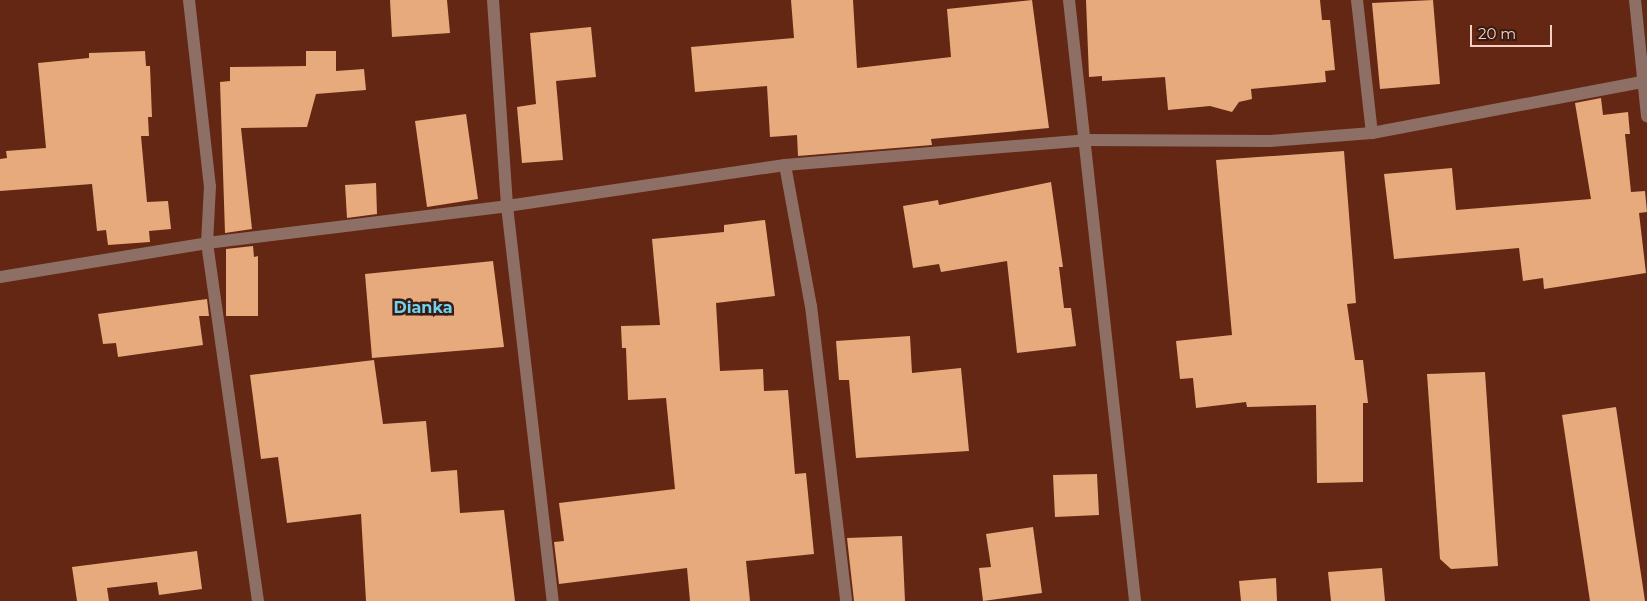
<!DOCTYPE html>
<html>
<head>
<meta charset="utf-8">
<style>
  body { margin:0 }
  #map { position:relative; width:1647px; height:601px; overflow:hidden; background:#642713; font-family:Montserrat,sans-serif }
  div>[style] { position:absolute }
  .building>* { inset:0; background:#e6aa7c }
  .minor>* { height:12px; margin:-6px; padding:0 6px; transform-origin:6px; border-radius:6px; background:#8e6f65 }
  span { translate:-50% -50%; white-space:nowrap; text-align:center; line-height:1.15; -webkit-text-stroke:5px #361b12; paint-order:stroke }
  .quarter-label { font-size:16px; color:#70d2ee; font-weight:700 }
  .scale { position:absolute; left:1470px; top:25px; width:82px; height:22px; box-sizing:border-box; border:2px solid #f5cfc3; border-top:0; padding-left:6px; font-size:15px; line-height:18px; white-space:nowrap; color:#f5cfc3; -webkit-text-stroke:4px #361b12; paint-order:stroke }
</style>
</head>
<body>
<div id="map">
  <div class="building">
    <i style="clip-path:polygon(390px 0,447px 0,450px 33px,392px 37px)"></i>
    <i style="clip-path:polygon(791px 0,853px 0,857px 68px,951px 57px,947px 9px,1032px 0,1049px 128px,931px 139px,932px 145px,798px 156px,797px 135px,770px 137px,767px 86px,695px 92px,691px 47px,794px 38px)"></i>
    <i style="clip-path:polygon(1086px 0,1320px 0,1322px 20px,1330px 20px,1335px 70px,1325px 71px,1326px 82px,1251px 89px,1252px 99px,1239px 102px,1232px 112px,1210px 106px,1168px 110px,1165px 77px,1102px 81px,1102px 76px,1089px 77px)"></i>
    <i style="clip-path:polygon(1433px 0,1440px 84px,1380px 89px,1372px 3px)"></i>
    <i style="clip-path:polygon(591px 27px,596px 77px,556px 81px,563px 160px,522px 163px,517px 107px,536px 104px,530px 33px)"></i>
    <i style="clip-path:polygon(145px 51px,146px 66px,150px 66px,152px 117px,148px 117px,149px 136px,141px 136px,147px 202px,168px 201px,171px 229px,149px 231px,150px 242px,108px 245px,106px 230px,97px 231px,92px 184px,0 191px,0 159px,7px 158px,6px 151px,46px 148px,38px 63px,89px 58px,89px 53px)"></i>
    <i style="clip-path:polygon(306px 51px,336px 51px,336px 71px,364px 69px,366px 90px,316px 94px,307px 127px,241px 128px,252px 229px,225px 233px,220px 82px,230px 81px,230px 67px,306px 66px)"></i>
    <i style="clip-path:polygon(1601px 98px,1603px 115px,1628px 112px,1630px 134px,1625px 134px,1631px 192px,1645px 191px,1647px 212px,1639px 213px,1646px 273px,1544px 289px,1543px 278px,1523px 281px,1519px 248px,1394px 259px,1384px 174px,1452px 168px,1456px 210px,1591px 199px,1575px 103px)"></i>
    <i style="clip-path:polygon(466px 114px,478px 199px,427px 207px,415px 121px)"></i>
    <i style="clip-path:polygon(1344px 151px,1356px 303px,1347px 304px,1355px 360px,1363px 360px,1368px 403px,1363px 403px,1363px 482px,1317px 483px,1316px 405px,1247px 407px,1246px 402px,1196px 408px,1193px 378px,1180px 379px,1176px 341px,1232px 335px,1216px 160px)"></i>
    <i style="clip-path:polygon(1051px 182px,1063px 267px,1059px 267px,1064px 308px,1071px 308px,1076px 346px,1017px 353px,1007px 261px,941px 272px,939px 264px,913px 268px,903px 206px,938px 200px,939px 205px)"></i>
    <i style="clip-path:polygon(376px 183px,377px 214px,347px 218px,345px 185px)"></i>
    <i style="clip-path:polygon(765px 220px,775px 296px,716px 303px,720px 371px,763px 369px,764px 391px,788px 390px,795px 474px,806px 473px,814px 554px,746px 561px,750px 601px,690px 601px,687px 568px,559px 584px,554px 542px,564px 541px,559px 503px,675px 489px,666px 398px,628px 400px,626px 348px,622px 348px,621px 326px,660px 325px,652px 239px,724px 232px,724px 225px)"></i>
    <i style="clip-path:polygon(253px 246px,254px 257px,258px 256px,258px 316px,226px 316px,226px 249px)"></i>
    <i style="clip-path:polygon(493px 261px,504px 347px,372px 358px,365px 274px)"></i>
    <i style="clip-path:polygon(207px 299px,209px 316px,199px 316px,203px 345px,118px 357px,116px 343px,103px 344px,98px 314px)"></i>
    <i style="clip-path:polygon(910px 336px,912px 373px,961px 368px,969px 451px,856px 458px,849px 380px,839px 380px,836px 341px)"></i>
    <i style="clip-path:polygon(374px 360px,383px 424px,426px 421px,431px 472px,457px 470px,460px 513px,504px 510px,515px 601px,366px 601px,361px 514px,287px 523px,278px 457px,261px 459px,250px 375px)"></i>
    <i style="clip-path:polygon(1485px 372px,1498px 566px,1451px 569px,1440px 559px,1427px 374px)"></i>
    <i style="clip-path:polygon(1616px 407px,1645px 601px,1590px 601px,1562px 415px)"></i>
    <i style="clip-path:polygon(1097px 474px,1099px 515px,1055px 517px,1053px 475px)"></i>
    <i style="clip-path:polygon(1033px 527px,1042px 593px,983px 601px,979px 568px,991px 567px,986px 534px)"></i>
    <i style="clip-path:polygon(902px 536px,905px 601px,854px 601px,847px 538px)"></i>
    <i style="clip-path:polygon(197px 551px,202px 589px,159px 595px,157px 582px,107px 588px,109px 601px,77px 601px,72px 567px)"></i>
    <i style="clip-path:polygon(1382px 568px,1385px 601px,1331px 601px,1328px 572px)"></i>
    <i style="clip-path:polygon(1276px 578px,1277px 601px,1241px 601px,1239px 581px)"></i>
  </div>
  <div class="minor">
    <i style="left:189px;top:0;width:187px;rotate:83.6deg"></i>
    <i style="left:210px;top:186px;width:57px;rotate:93deg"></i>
    <i style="left:207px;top:243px;width:362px;rotate:81.9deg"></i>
    <i style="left:493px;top:0;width:206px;rotate:86.1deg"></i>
    <i style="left:507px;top:206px;width:398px;rotate:83.4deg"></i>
    <i style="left:1069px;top:0;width:605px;rotate:83.73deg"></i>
    <i style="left:1357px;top:0;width:134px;rotate:83.6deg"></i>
    <i style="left:1635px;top:0;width:117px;rotate:84.1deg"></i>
    <i style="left:785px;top:165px;width:143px;rotate:79.6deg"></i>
    <i style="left:811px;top:306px;width:297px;rotate:83.2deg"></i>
    <i style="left:0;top:277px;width:210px;rotate:-9.3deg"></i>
    <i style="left:207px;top:243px;width:302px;rotate:-7deg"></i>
    <i style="left:507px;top:206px;width:281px;rotate:-8.4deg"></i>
    <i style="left:785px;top:165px;width:302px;rotate:-4.7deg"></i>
    <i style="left:1086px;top:140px;width:184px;rotate:0.3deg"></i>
    <i style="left:1270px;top:141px;width:102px;rotate:-4.5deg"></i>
    <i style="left:1372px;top:133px;width:280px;rotate:-10.7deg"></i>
  </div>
  <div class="quarter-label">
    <span style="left:423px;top:308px">Dianka</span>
  </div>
  <div class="scale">20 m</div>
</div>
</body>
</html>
